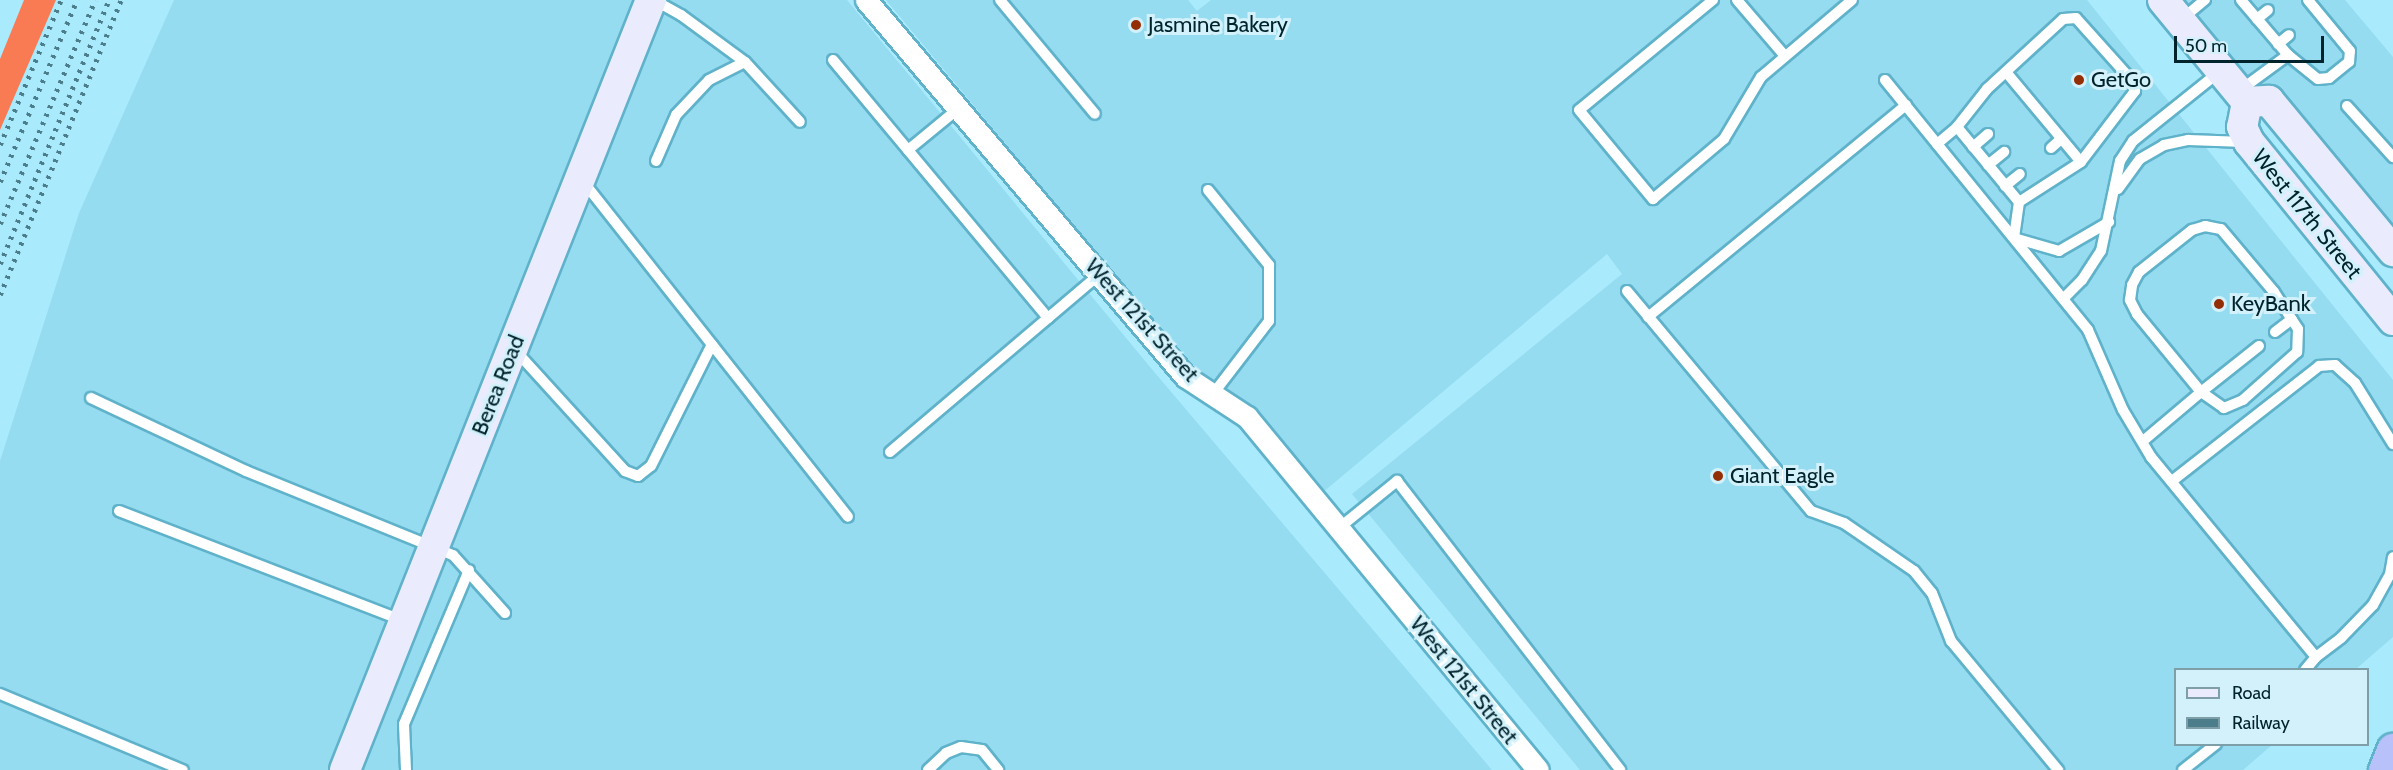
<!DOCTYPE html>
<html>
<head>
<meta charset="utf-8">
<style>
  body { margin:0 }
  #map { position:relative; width:2393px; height:770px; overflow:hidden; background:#a9eafd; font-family:Cabin,sans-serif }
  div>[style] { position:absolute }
  .built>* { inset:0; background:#95dcf1 }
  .forest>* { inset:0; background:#f97b54 }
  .roads { filter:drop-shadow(2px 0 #5fb2c9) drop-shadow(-2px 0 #5fb2c9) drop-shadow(0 2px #5fb2c9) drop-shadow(0 -2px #5fb2c9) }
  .lane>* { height:10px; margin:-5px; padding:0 5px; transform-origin:5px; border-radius:5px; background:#fff }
  .street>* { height:21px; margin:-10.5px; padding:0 10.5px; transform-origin:10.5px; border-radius:10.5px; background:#fff }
  .secondary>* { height:30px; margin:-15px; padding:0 15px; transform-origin:15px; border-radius:15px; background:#eaecfe }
  .highway>* { height:33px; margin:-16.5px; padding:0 16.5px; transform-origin:16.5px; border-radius:16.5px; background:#b9c1fa }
  .rail>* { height:4.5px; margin-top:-2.25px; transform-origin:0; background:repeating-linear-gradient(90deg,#4c7d8a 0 3px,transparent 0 9px) }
  .dots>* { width:16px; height:16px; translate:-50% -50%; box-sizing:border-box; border:3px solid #d2f1fb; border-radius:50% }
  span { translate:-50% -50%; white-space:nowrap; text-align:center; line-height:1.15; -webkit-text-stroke:6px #d2f1fb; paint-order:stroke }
  .poi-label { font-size:22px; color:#00232c }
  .left { translate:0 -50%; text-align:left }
  .street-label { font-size:22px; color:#00232c }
  .legend { position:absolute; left:2174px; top:668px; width:195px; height:78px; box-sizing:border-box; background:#d2f1fb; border:2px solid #7e9fa8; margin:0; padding:8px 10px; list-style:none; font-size:18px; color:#00232c }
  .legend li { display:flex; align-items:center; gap:12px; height:30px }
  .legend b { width:30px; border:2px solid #7e9fa8 }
  .scale { position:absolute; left:2174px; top:36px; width:150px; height:27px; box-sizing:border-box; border:3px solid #00232c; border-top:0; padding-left:8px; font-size:18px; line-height:21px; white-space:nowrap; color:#00232c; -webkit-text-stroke:4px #d2f1fb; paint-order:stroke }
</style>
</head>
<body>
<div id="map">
  <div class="built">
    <i style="clip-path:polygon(174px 0,847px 0,1150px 367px,1492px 770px,0 770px,0 461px,79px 213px)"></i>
    <i style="clip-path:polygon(886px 0,1188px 0,1197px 11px,1211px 0,2087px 0,2393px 380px,2393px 637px,2356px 669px,2176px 670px,2176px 744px,2272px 745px,2243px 770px,1580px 770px,1352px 494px,1622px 274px,1607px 254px,1322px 493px,1254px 412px,1191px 367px)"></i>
    <i style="clip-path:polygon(2163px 0,2345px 0,2393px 57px,2393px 251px,2269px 101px,2247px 102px)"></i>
  </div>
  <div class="forest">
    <i style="clip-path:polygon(24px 0,56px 0,0 130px,0 59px)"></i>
  </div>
  <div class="roads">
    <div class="lane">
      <i style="left:654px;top:0;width:31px;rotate:29deg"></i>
      <i style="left:681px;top:15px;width:79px;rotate:36.3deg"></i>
      <i style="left:745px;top:62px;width:81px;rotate:47.5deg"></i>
      <i style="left:1000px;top:0;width:148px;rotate:50.2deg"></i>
      <i style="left:1713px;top:0;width:173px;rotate:140.6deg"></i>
      <i style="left:1579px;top:110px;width:116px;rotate:50.3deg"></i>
      <i style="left:1653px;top:199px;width:93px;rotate:-40.2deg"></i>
      <i style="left:1724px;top:139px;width:72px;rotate:-59.2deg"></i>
      <i style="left:1761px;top:77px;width:119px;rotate:-40.2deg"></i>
      <i style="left:1737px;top:0;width:74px;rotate:49.4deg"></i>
      <i style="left:2241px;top:0;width:72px;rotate:49.5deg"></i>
      <i style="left:2182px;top:19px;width:30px;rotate:-40deg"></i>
      <i style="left:2257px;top:19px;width:14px;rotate:-39deg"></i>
      <i style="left:2278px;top:44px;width:14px;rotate:-39deg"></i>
      <i style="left:833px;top:60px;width:336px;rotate:50.2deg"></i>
      <i style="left:2006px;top:72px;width:117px;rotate:50.2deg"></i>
      <i style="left:1885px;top:80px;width:322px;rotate:50.9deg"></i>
      <i style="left:2088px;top:330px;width:87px;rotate:66.4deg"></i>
      <i style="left:2123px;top:410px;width:55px;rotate:59.2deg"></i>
      <i style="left:2151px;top:457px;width:259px;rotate:50.5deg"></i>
      <i style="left:2316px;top:657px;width:17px;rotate:130deg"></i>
      <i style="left:2239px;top:91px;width:61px;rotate:-36.3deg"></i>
      <i style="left:2288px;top:55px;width:38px;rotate:39deg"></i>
      <i style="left:2318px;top:79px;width:11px;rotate:-5deg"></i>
      <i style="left:2329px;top:78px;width:26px;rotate:-39deg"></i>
      <i style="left:2349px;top:62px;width:11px;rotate:-85deg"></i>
      <i style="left:2350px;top:51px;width:66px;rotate:-129.5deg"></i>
      <i style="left:2347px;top:106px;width:69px;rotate:48deg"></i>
      <i style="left:1957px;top:127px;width:48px;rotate:-51.7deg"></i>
      <i style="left:1987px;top:89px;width:103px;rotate:-42.6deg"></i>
      <i style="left:2063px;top:19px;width:13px;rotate:-4deg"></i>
      <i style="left:2076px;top:18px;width:76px;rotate:48.2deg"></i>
      <i style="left:2127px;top:75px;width:18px;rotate:63deg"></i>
      <i style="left:2135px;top:91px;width:89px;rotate:127.3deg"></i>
      <i style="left:2081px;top:162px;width:74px;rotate:147.2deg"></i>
      <i style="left:1937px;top:144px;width:26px;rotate:-40deg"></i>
      <i style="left:1957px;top:127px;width:97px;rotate:50.4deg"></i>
      <i style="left:2019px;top:202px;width:36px;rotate:98deg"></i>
      <i style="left:1973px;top:147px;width:20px;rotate:-41deg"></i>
      <i style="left:2051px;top:148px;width:13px;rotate:-42deg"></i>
      <i style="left:908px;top:150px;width:66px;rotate:-39.5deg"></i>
      <i style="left:656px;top:161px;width:50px;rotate:-66.5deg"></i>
      <i style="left:676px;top:115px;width:48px;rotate:-46.7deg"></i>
      <i style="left:709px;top:80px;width:40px;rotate:-26.6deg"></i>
      <i style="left:1988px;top:165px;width:21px;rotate:-39deg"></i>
      <i style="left:582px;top:180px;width:429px;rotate:51.7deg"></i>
      <i style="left:2005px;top:186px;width:19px;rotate:-39deg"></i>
      <i style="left:2118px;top:189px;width:37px;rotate:-54deg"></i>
      <i style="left:2140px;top:159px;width:28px;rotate:-30deg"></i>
      <i style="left:2164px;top:145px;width:25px;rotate:-12deg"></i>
      <i style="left:2188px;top:140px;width:57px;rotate:2deg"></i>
      <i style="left:1208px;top:190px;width:97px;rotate:50.9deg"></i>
      <i style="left:1269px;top:265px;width:56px;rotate:90deg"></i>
      <i style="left:1269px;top:321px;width:92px;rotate:127.5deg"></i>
      <i style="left:2014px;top:238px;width:47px;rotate:16.1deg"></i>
      <i style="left:2059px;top:251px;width:58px;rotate:-30.1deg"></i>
      <i style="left:1627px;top:291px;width:287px;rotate:50.1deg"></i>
      <i style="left:1811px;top:511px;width:35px;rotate:20deg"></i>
      <i style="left:1844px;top:523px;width:85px;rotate:34.4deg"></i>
      <i style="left:1914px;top:571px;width:28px;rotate:51deg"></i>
      <i style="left:1932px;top:593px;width:52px;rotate:68.4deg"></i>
      <i style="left:1951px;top:641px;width:168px;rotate:50.3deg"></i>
      <i style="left:2064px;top:298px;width:25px;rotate:-45deg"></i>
      <i style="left:2082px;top:280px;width:35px;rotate:-57deg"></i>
      <i style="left:2101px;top:251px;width:92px;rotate:-78.1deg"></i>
      <i style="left:2120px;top:161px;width:24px;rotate:-57deg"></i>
      <i style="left:2133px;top:141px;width:110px;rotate:-38.7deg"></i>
      <i style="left:1648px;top:317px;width:334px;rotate:-39.4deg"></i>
      <i style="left:2275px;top:332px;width:21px;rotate:-37deg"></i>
      <i style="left:515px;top:350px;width:164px;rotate:47.7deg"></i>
      <i style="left:625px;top:471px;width:14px;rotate:21deg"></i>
      <i style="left:638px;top:476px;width:16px;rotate:-38deg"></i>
      <i style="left:651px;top:466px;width:136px;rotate:-63.4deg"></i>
      <i style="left:91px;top:398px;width:171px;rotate:25.2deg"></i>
      <i style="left:246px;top:471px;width:223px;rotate:22.1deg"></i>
      <i style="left:453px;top:555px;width:78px;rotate:48.1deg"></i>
      <i style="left:2143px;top:441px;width:76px;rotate:-40.2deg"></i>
      <i style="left:2201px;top:392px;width:101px;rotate:-129.4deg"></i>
      <i style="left:2137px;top:314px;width:16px;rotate:-117deg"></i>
      <i style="left:2130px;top:300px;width:15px;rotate:-82deg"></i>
      <i style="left:2132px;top:285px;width:15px;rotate:-62deg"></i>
      <i style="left:2139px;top:272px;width:68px;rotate:-38.4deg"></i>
      <i style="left:2192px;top:230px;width:14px;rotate:-17deg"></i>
      <i style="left:2205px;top:226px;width:16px;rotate:11deg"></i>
      <i style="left:2221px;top:229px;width:82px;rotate:49.9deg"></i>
      <i style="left:2274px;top:292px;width:44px;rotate:57deg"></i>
      <i style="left:2298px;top:329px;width:23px;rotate:92deg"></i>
      <i style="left:2297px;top:352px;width:72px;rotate:138.4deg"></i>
      <i style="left:2243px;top:400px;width:21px;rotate:157deg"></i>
      <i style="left:2224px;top:408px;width:28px;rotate:-145deg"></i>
      <i style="left:2201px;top:392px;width:74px;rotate:-38.4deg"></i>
      <i style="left:890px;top:452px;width:275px;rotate:-40.3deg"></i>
      <i style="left:2172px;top:481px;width:187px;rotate:-38deg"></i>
      <i style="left:2319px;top:366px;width:16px;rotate:-4deg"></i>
      <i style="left:2335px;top:365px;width:27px;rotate:42deg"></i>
      <i style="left:2355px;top:383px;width:72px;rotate:58.1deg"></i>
      <i style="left:119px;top:511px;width:305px;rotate:21.1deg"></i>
      <i style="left:1339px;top:528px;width:75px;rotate:-39deg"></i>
      <i style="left:1397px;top:481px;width:365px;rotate:52.3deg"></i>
      <i style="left:2316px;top:657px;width:31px;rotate:-37deg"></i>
      <i style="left:2341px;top:638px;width:46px;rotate:-45.9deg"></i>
      <i style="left:2373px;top:605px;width:35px;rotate:-61deg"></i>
      <i style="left:2390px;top:574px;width:17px;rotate:-80deg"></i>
      <i style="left:0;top:694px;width:198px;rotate:22.6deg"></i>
      <i style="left:406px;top:770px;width:46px;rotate:-92.5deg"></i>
      <i style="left:404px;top:724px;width:167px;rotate:-67.1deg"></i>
      <i style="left:928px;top:770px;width:25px;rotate:-43deg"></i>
      <i style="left:946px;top:753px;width:16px;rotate:-22deg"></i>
      <i style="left:961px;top:747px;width:21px;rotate:8deg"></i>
      <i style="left:982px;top:750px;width:26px;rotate:51deg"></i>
      <i style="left:2183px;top:770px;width:42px;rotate:-38.2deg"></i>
    </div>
    <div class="street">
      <i style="left:866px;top:0;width:494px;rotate:49.7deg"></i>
      <i style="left:1186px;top:377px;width:73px;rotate:33.3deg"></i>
      <i style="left:1247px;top:417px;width:457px;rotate:50.5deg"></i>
    </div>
    <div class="secondary">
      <i style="left:2163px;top:0;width:132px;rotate:50.5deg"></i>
      <i style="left:2247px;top:102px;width:25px;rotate:101deg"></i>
      <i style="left:2242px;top:127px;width:17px;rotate:65deg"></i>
      <i style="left:2249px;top:142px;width:229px;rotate:51deg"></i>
      <i style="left:2247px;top:102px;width:22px;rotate:-3deg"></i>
      <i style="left:2269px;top:101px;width:195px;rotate:50.4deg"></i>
      <i style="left:345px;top:770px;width:829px;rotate:-68.33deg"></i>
    </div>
    <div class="highway">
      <i style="left:2385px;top:770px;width:22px;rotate:-68deg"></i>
    </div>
  </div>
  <div class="rail">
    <i style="left:0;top:145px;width:157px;rotate:-67.2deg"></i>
    <i style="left:0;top:182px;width:198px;rotate:-67.1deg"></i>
    <i style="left:0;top:224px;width:243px;rotate:-67deg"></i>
    <i style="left:0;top:264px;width:286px;rotate:-67.6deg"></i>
    <i style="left:0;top:295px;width:319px;rotate:-67.7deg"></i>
  </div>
  <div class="dots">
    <i style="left:1136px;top:25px;background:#942e05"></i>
    <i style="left:2079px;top:80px;background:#942e05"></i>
    <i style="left:2219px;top:304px;background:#942e05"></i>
    <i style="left:1718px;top:476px;background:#942e05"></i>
  </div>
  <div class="poi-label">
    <span class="left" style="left:1148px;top:25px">Jasmine Bakery</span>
    <span class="left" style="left:2091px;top:80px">GetGo</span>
    <span class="left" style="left:2231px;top:304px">KeyBank</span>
    <span class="left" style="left:1730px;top:476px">Giant Eagle</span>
  </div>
  <div class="street-label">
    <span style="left:2307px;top:214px;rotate:51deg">West 117th Street</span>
    <span style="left:1142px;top:320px;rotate:48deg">West 121st Street</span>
    <span style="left:498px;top:385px;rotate:-68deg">Berea Road</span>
    <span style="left:1464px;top:680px;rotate:51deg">West 121st Street</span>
  </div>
  <ul class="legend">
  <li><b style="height:8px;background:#eaecfe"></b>Road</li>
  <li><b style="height:8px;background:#4c7d8a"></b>Railway</li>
  </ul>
  <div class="scale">50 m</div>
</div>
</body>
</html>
